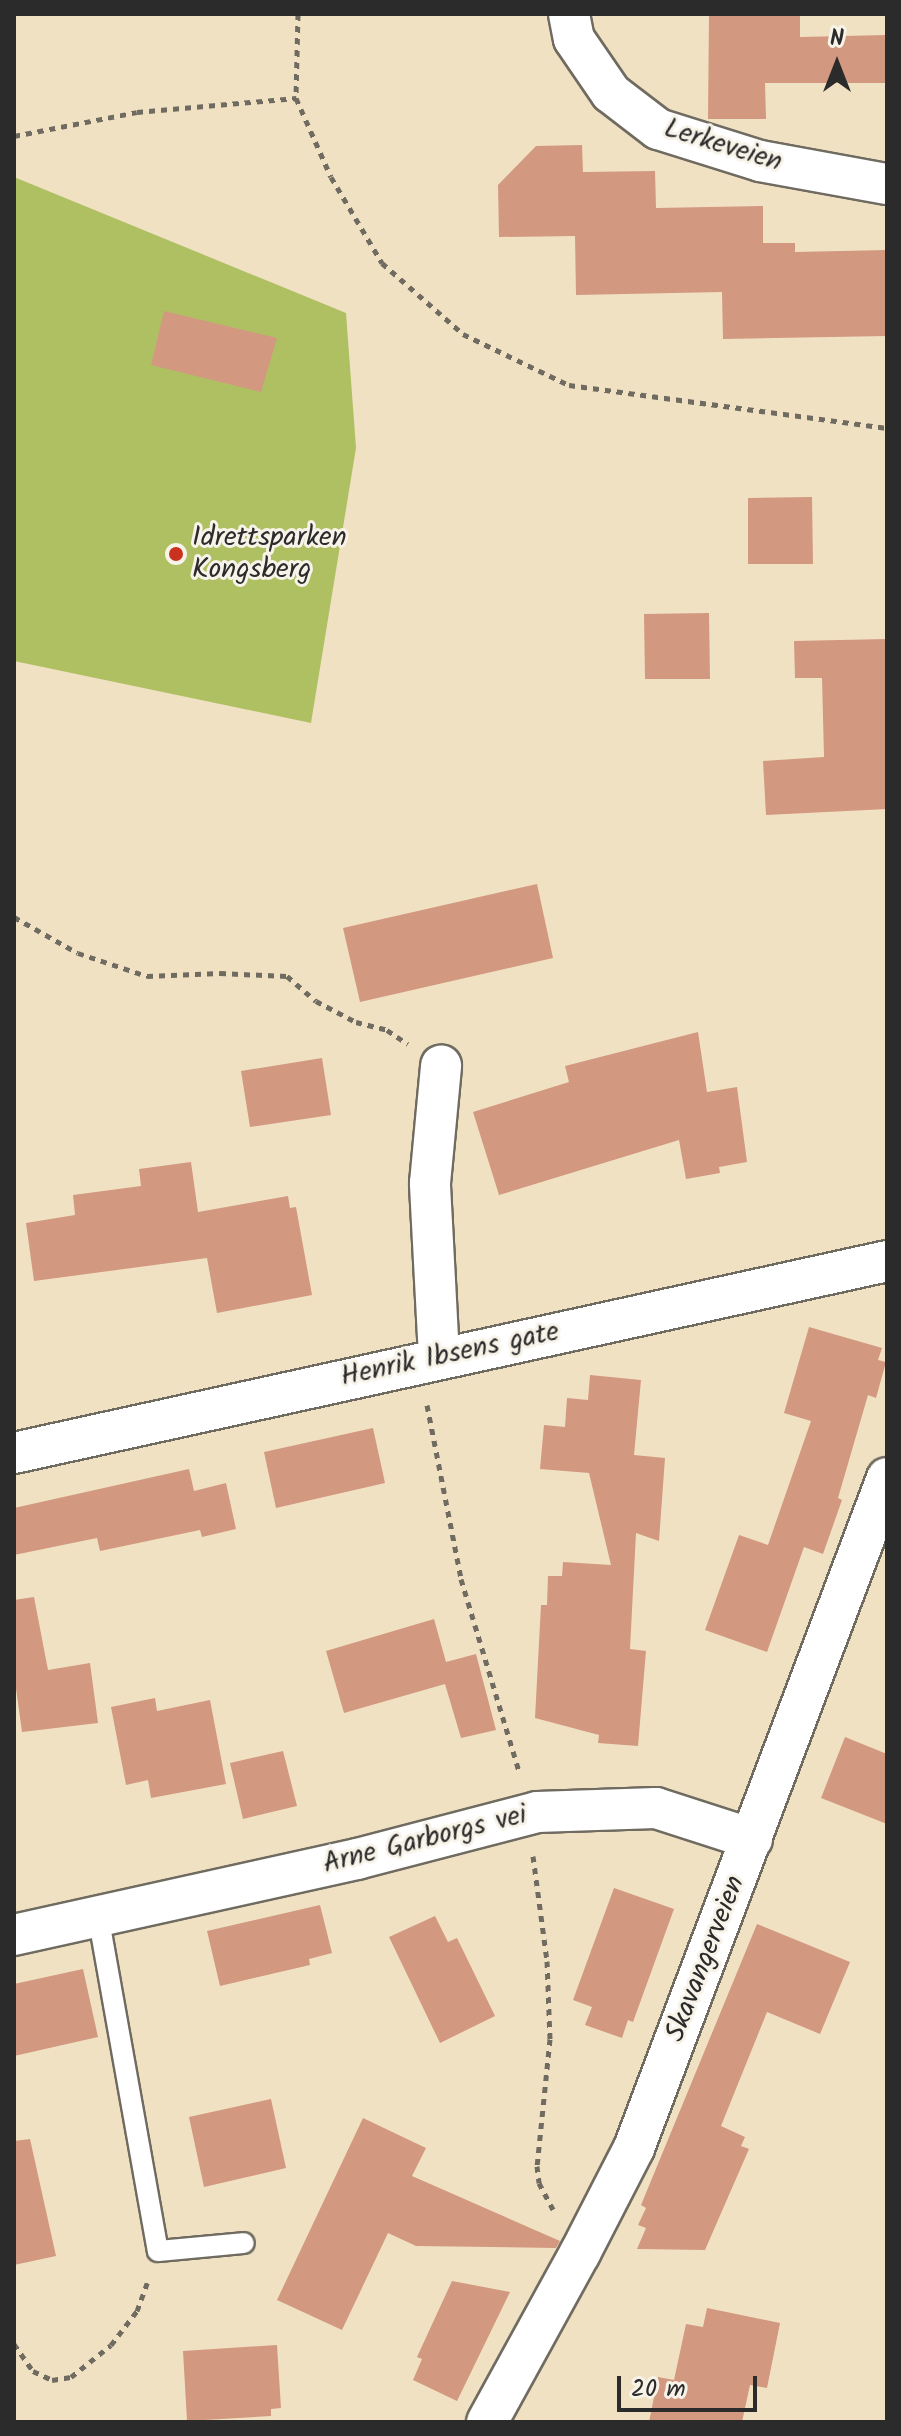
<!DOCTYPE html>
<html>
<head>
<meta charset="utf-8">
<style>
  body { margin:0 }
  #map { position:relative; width:901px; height:2436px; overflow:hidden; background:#f1e1c3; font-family:Kalam,sans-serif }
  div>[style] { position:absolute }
  .green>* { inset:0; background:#afc063 }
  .building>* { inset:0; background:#d29880 }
  .path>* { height:5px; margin-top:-2.5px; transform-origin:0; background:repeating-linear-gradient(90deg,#706b60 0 6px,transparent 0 12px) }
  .roads { filter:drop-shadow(2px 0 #706b60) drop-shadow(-2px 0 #706b60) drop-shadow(0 2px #706b60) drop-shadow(0 -2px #706b60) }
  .lane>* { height:20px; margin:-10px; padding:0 10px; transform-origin:10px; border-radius:10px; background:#fff }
  .street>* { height:40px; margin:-20px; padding:0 20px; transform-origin:20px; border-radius:20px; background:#fff }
  .dots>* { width:22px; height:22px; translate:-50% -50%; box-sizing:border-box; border:4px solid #f7f3e8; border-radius:50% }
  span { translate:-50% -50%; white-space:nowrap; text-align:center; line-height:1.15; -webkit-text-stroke:6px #f7f3e8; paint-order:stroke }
  .street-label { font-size:28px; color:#2b2b2b }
  .poi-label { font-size:28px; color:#2b2b2b }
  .left { translate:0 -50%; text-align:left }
  .frame { position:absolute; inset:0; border:16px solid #2b2b2b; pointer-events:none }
  .north { position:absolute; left:797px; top:24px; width:80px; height:80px; -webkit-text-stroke:6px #f7f3e8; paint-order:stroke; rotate:0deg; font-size:22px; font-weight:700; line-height:32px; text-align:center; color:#2b2b2b }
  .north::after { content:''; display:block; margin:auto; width:28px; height:36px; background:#2b2b2b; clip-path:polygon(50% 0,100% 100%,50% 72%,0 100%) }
  .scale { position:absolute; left:617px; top:2376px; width:140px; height:36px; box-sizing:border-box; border:4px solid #2b2b2b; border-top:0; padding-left:10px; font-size:24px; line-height:28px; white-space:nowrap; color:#2b2b2b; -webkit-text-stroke:6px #f7f3e8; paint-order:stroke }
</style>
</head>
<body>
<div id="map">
  <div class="green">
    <i style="clip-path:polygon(14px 177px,346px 313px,356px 448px,311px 723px,14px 661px)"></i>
  </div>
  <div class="building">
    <i style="clip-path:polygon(709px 14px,800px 14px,800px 37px,887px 35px,887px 83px,765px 83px,766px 119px,708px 119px)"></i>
    <i style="clip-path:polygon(582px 145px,583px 172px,655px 171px,656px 208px,763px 206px,763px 243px,795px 243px,795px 252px,887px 250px,887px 336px,723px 339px,722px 292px,576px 295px,575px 236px,499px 237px,498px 185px,536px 146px)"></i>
    <i style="clip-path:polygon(164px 311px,277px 338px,261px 392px,151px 365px)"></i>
    <i style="clip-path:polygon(812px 497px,813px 564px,748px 564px,748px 498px)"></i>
    <i style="clip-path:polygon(709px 613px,710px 679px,645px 679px,644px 614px)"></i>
    <i style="clip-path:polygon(887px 639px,887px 809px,766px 815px,763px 761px,824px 757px,822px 678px,795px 678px,794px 641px)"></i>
    <i style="clip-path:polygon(537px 884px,553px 958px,360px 1002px,343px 928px)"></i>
    <i style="clip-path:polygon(698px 1032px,707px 1092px,737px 1087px,747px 1162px,719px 1167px,720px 1173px,686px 1179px,679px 1140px,499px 1195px,473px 1112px,569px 1082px,565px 1066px)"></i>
    <i style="clip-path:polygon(322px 1058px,331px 1115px,250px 1127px,241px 1071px)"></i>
    <i style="clip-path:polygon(191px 1162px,198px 1212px,288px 1196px,290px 1208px,296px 1207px,312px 1295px,217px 1313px,207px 1258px,34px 1281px,26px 1223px,75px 1215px,73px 1195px,141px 1186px,139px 1169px)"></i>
    <i style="clip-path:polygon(809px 1327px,882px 1348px,878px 1360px,886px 1362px,876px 1398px,868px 1395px,838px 1498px,842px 1500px,823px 1554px,804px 1547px,767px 1652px,705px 1630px,739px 1535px,768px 1545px,811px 1421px,784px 1413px)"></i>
    <i style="clip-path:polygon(590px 1375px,641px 1380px,634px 1455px,665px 1458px,659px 1541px,636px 1533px,630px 1649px,646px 1651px,638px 1746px,598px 1743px,599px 1735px,535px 1718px,541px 1605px,547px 1605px,548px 1576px,562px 1576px,563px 1562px,611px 1565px,589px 1473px,540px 1469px,544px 1425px,565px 1427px,567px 1398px,588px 1400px)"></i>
    <i style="clip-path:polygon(373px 1428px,385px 1483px,276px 1508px,264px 1452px)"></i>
    <i style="clip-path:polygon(189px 1469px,194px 1491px,226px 1483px,236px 1529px,202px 1537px,200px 1530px,100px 1551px,97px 1538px,14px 1555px,14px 1508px)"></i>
    <i style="clip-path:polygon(34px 1597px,48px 1670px,90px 1663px,98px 1723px,22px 1732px,14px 1674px,14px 1600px)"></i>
    <i style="clip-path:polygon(434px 1619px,446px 1662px,476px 1654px,496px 1730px,461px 1738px,445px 1684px,344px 1713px,326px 1651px)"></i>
    <i style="clip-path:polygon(155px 1698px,157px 1711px,210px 1700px,226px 1784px,151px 1798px,148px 1780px,126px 1785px,111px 1707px)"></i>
    <i style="clip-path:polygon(845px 1737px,887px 1754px,887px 1824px,821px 1798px)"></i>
    <i style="clip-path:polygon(283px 1751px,297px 1806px,243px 1819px,230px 1763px)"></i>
    <i style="clip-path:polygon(614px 1888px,674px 1909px,633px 2022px,628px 2020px,622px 2038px,585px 2025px,592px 2007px,573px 2000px)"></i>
    <i style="clip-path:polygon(320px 1905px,332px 1953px,309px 1959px,310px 1965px,220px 1986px,207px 1931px)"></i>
    <i style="clip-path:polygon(435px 1916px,448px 1942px,457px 1938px,495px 2016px,440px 2043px,389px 1937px)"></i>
    <i style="clip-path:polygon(757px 1924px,850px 1962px,820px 2034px,767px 2012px,721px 2126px,745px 2137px,741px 2146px,749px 2149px,705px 2250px,637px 2249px,646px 2228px,638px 2225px,646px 2208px,641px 2205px)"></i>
    <i style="clip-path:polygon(83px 1969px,98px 2037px,14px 2056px,14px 1984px)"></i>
    <i style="clip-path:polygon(271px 2099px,286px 2168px,204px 2187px,189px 2117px)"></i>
    <i style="clip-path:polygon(363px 2118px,426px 2148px,412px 2176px,560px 2241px,556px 2248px,416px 2246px,388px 2233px,342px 2330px,277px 2300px)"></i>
    <i style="clip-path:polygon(30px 2139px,56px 2256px,14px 2265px,14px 2141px)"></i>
    <i style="clip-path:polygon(452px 2281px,510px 2292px,457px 2401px,413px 2380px,422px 2359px,417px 2357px)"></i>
    <i style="clip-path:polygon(707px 2308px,780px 2323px,767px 2388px,750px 2385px,742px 2422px,649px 2422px,658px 2377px,674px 2380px,686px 2324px,703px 2327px)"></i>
    <i style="clip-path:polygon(277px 2345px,281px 2408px,271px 2409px,271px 2416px,187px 2421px,183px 2351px)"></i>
  </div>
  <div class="path">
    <i style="left:298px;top:14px;width:84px;rotate:91.4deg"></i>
    <i style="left:296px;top:98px;width:86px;rotate:66.1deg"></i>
    <i style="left:331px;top:177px;width:100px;rotate:59.3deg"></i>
    <i style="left:382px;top:263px;width:108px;rotate:41.2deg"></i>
    <i style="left:463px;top:334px;width:118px;rotate:25.7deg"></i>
    <i style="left:569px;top:385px;width:321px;rotate:7.7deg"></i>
    <i style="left:14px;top:136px;width:125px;rotate:-11deg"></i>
    <i style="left:137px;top:112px;width:160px;rotate:-5deg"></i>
    <i style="left:14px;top:917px;width:73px;rotate:29.4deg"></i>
    <i style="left:78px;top:953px;width:73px;rotate:18.4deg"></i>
    <i style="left:147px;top:976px;width:73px;rotate:-2.4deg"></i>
    <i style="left:220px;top:973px;width:67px;rotate:2.6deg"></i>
    <i style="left:287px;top:976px;width:38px;rotate:41deg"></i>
    <i style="left:316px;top:1001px;width:45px;rotate:27.7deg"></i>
    <i style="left:356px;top:1022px;width:32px;rotate:14deg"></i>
    <i style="left:387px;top:1030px;width:25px;rotate:34deg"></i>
    <i style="left:427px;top:1405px;width:177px;rotate:78.9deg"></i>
    <i style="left:461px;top:1579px;width:201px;rotate:73.2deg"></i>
    <i style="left:533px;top:1856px;width:106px;rotate:82.4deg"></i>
    <i style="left:547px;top:1961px;width:78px;rotate:87.8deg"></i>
    <i style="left:550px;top:2039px;width:128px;rotate:95.8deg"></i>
    <i style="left:537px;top:2166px;width:17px;rotate:83deg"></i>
    <i style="left:539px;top:2183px;width:30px;rotate:62deg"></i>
    <i style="left:14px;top:2344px;width:33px;rotate:55deg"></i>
    <i style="left:33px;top:2371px;width:21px;rotate:25deg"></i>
    <i style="left:52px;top:2380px;width:19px;rotate:-9deg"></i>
    <i style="left:71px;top:2377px;width:51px;rotate:-38.7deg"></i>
    <i style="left:111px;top:2345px;width:43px;rotate:-52.6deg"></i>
    <i style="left:137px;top:2311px;width:32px;rotate:-70deg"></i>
  </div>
  <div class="roads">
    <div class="lane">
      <i style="left:98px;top:1915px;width:341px;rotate:79.9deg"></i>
      <i style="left:158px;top:2251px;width:86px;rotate:-5.3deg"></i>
    </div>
    <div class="street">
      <i style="left:569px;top:14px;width:25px;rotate:79deg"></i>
      <i style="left:574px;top:39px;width:65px;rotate:55.6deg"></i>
      <i style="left:611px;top:93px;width:59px;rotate:37.5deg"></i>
      <i style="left:658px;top:129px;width:107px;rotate:17.4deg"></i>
      <i style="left:760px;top:161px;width:129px;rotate:10.3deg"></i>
      <i style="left:439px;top:1357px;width:174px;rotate:-93deg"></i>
      <i style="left:430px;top:1183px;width:118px;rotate:-84.6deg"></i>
      <i style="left:14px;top:1453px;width:894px;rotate:-12.4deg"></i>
      <i style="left:14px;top:1935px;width:351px;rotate:-12.5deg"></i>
      <i style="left:357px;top:1859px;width:186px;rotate:-14.6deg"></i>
      <i style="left:537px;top:1812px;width:119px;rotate:-1.9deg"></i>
      <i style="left:656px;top:1808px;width:101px;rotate:17.9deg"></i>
      <i style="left:487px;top:2422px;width:193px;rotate:-61.2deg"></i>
      <i style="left:580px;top:2253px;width:118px;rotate:-62.8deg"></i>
      <i style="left:634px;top:2148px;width:716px;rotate:-69.31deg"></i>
    </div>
  </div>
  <div class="dots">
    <i style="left:176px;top:554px;background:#c8321e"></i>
  </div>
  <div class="street-label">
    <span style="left:723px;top:146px;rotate:17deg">Lerkeveien</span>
    <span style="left:450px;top:1355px;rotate:-12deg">Henrik Ibsens gate</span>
    <span style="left:425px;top:1840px;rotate:-14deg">Arne Garborgs vei</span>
    <span style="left:706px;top:1959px;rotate:-69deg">Skavangerveien</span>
  </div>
  <div class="poi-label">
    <span class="left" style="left:192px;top:554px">Idrettsparken<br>Kongsberg</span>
  </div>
  <div class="frame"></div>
  <div class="north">N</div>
  <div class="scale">20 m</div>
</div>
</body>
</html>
